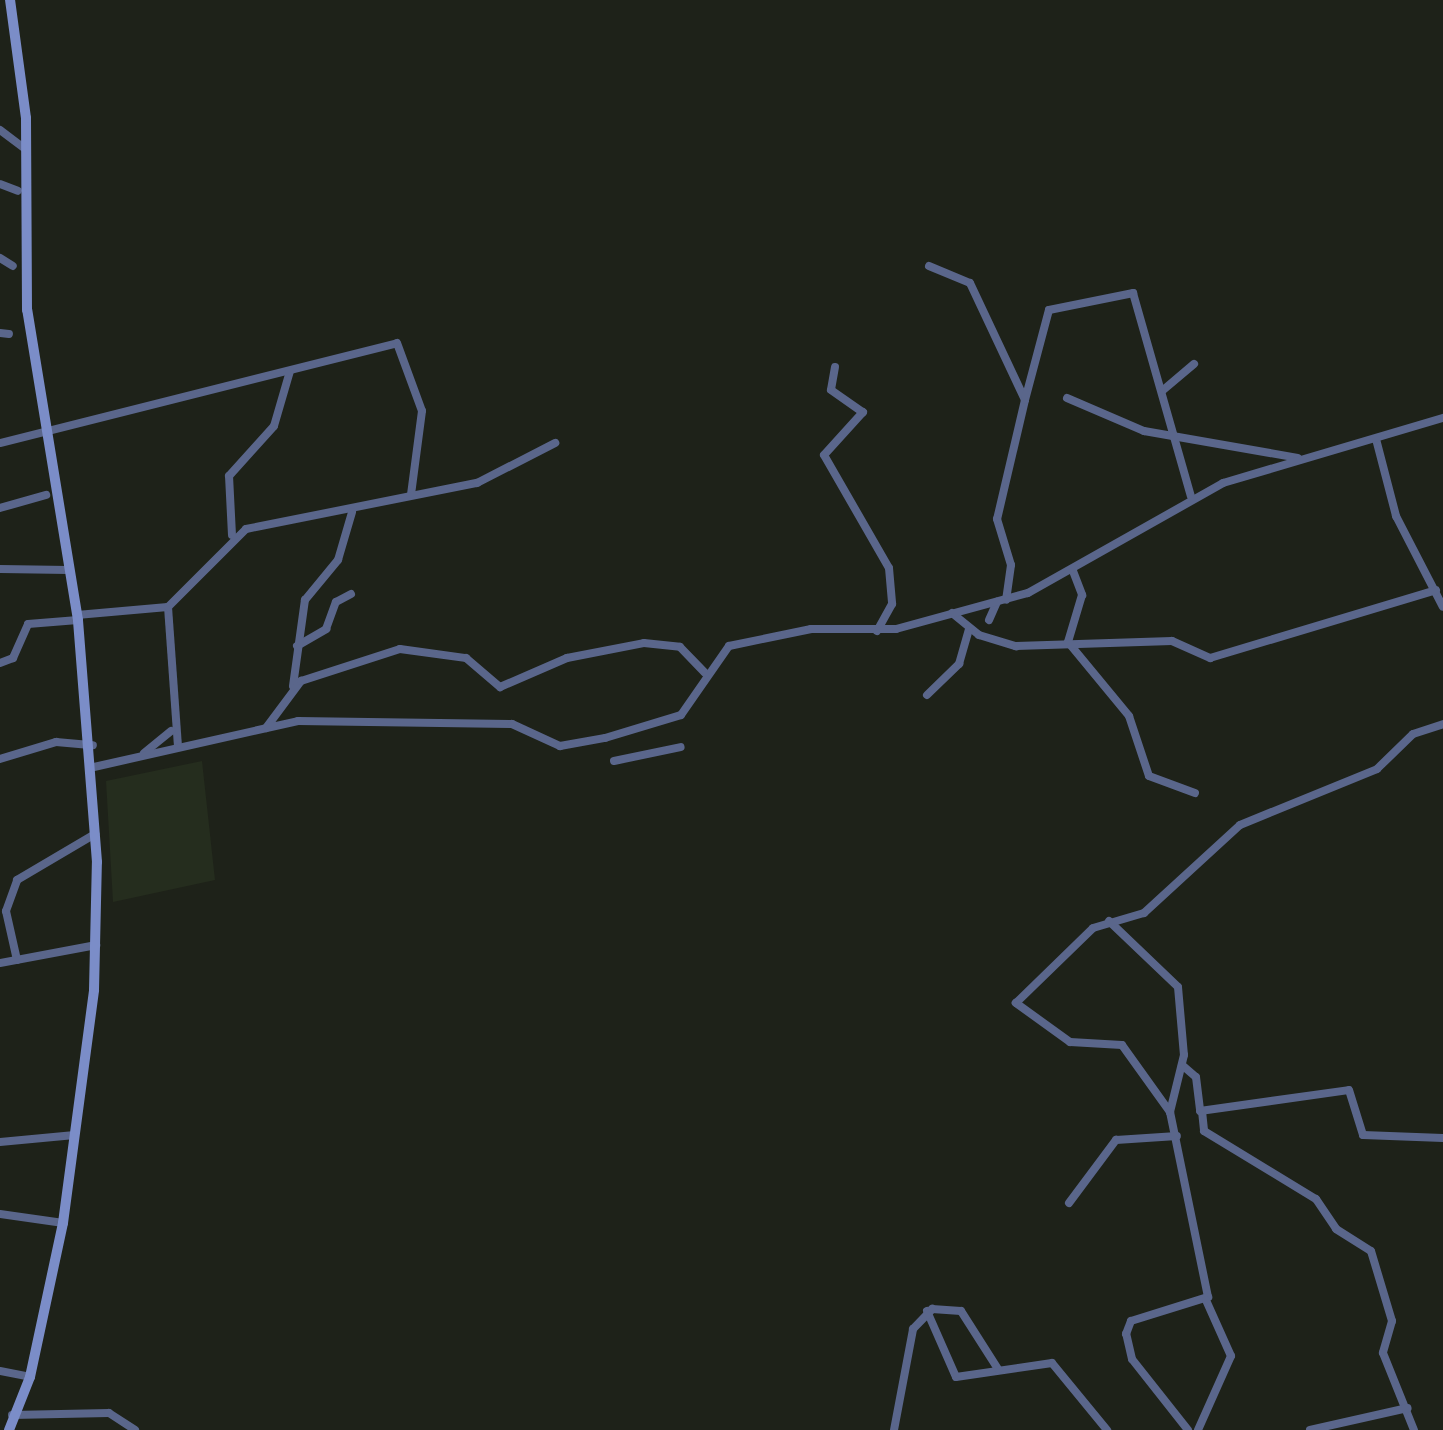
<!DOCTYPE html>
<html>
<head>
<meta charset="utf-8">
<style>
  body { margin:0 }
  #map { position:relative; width:1443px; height:1430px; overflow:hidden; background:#1e2219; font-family:Cabin,sans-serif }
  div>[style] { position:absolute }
  .built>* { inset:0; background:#252d1e }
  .minor>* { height:8px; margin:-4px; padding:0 4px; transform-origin:4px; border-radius:4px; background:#5a668b }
  .secondary>* { height:10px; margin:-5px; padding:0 5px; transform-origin:5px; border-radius:5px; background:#7b8dc8 }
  span { translate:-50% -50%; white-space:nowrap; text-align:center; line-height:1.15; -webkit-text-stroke:9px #1e2219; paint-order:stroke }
</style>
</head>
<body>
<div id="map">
  <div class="built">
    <i style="clip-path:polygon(202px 761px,215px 880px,113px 902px,106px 781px)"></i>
  </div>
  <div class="minor">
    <i style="left:0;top:130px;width:31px;rotate:37deg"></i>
    <i style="left:0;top:184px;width:19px;rotate:21deg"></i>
    <i style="left:0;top:258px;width:15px;rotate:32deg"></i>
    <i style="left:929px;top:266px;width:44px;rotate:22.5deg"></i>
    <i style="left:970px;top:283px;width:129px;rotate:64.8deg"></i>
    <i style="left:1025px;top:400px;width:122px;rotate:103.2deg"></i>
    <i style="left:997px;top:519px;width:48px;rotate:73.1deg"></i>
    <i style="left:1011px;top:565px;width:35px;rotate:98deg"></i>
    <i style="left:0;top:333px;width:9px;rotate:6deg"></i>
    <i style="left:835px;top:367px;width:23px;rotate:100deg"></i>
    <i style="left:831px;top:390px;width:39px;rotate:35deg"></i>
    <i style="left:863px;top:412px;width:58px;rotate:132.2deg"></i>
    <i style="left:824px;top:455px;width:130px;rotate:60.1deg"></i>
    <i style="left:889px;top:568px;width:36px;rotate:85deg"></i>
    <i style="left:892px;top:604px;width:31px;rotate:119deg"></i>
    <i style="left:1162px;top:391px;width:42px;rotate:-40.2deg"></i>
    <i style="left:1067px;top:398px;width:84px;rotate:23.2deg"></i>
    <i style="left:1144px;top:431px;width:156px;rotate:9.9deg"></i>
    <i style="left:1025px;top:400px;width:93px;rotate:-75.1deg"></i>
    <i style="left:1049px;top:310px;width:86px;rotate:-11.4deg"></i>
    <i style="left:1133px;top:293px;width:211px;rotate:74.1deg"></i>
    <i style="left:1376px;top:439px;width:80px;rotate:75.4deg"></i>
    <i style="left:1396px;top:516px;width:102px;rotate:62.7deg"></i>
    <i style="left:0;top:443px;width:409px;rotate:-14.1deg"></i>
    <i style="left:397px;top:343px;width:72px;rotate:69.8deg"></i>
    <i style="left:422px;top:411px;width:84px;rotate:97.5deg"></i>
    <i style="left:0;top:508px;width:48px;rotate:-15.8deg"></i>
    <i style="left:232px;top:535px;width:59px;rotate:-92.9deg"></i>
    <i style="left:229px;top:476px;width:67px;rotate:-48deg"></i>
    <i style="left:274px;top:426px;width:57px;rotate:-73.8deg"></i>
    <i style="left:0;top:569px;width:69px;rotate:0.8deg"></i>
    <i style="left:1073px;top:571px;width:26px;rotate:69deg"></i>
    <i style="left:1082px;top:595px;width:49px;rotate:106.6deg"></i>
    <i style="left:1068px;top:642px;width:96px;rotate:50.5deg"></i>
    <i style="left:1129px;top:716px;width:63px;rotate:71.6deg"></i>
    <i style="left:1149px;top:776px;width:49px;rotate:20.3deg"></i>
    <i style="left:168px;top:607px;width:140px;rotate:85.9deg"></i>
    <i style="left:952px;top:613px;width:35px;rotate:39deg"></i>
    <i style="left:979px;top:635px;width:39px;rotate:17deg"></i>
    <i style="left:1016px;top:646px;width:156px;rotate:-1.8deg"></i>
    <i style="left:1172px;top:641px;width:42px;rotate:24.1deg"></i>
    <i style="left:1210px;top:658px;width:236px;rotate:-16.7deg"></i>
    <i style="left:77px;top:615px;width:91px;rotate:-5deg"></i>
    <i style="left:168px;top:607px;width:110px;rotate:-45deg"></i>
    <i style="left:246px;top:529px;width:236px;rotate:-11.3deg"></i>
    <i style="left:477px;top:483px;width:88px;rotate:-27.1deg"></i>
    <i style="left:989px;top:620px;width:20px;rotate:-66deg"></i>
    <i style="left:297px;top:646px;width:34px;rotate:-30deg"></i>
    <i style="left:326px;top:629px;width:29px;rotate:-70deg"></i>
    <i style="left:336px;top:602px;width:17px;rotate:-28deg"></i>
    <i style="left:0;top:663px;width:14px;rotate:-21deg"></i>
    <i style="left:13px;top:658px;width:37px;rotate:-66deg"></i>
    <i style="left:28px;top:624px;width:50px;rotate:-4.6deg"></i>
    <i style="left:293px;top:686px;width:87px;rotate:-82.1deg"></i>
    <i style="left:305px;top:600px;width:52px;rotate:-50.5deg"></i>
    <i style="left:338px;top:560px;width:50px;rotate:-73.7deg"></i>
    <i style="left:927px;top:695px;width:45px;rotate:-44.1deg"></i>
    <i style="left:959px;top:664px;width:35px;rotate:-74deg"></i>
    <i style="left:266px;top:728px;width:59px;rotate:-53.3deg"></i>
    <i style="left:301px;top:681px;width:104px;rotate:-17.9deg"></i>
    <i style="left:400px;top:649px;width:67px;rotate:7.8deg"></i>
    <i style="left:466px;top:658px;width:45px;rotate:40.5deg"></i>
    <i style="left:500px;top:687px;width:73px;rotate:-23.4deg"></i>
    <i style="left:567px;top:658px;width:78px;rotate:-11deg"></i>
    <i style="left:644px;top:643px;width:36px;rotate:6deg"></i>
    <i style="left:680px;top:647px;width:36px;rotate:46deg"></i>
    <i style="left:144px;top:753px;width:35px;rotate:-39deg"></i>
    <i style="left:0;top:759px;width:59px;rotate:-16.9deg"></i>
    <i style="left:56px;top:742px;width:37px;rotate:5deg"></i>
    <i style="left:614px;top:761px;width:68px;rotate:-11.8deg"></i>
    <i style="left:94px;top:767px;width:209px;rotate:-12.7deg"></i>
    <i style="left:298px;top:721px;width:214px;rotate:0.8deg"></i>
    <i style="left:512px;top:724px;width:53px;rotate:24.6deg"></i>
    <i style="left:560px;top:746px;width:46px;rotate:-10.1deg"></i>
    <i style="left:605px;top:738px;width:79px;rotate:-16.8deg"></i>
    <i style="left:681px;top:715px;width:84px;rotate:-55.2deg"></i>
    <i style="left:729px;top:646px;width:84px;rotate:-11.7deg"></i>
    <i style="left:811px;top:629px;width:85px"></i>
    <i style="left:896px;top:629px;width:137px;rotate:-15.3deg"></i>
    <i style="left:1028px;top:593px;width:224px;rotate:-29.4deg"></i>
    <i style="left:1223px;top:483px;width:229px;rotate:-16.5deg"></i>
    <i style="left:1109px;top:921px;width:95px;rotate:43.7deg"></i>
    <i style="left:1178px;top:987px;width:68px;rotate:85deg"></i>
    <i style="left:1184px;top:1055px;width:59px;rotate:103.8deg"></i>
    <i style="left:17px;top:960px;width:50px;rotate:-102.7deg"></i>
    <i style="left:6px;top:911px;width:33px;rotate:-70deg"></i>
    <i style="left:17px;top:880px;width:91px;rotate:-30.5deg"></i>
    <i style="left:0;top:963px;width:98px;rotate:-10.6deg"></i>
    <i style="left:1182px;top:1065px;width:18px;rotate:41deg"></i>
    <i style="left:1196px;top:1077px;width:34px;rotate:83deg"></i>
    <i style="left:1200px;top:1111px;width:150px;rotate:-8deg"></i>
    <i style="left:1349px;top:1090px;width:47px;rotate:72.7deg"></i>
    <i style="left:1363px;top:1135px;width:80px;rotate:2.1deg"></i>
    <i style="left:1202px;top:1111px;width:20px;rotate:84deg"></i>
    <i style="left:1204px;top:1131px;width:131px;rotate:31.3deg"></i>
    <i style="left:1316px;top:1199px;width:36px;rotate:56deg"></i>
    <i style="left:1336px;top:1229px;width:41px;rotate:32.2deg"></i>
    <i style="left:1371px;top:1251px;width:73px;rotate:73.3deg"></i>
    <i style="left:1392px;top:1321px;width:33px;rotate:106deg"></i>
    <i style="left:1383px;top:1353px;width:83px;rotate:68.1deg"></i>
    <i style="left:0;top:1142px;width:75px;rotate:-5.3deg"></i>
    <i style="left:1069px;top:1203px;width:79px;rotate:-53.3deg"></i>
    <i style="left:1116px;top:1140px;width:61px;rotate:-3.8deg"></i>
    <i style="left:0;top:1214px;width:64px;rotate:8.1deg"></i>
    <i style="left:927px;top:1311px;width:72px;rotate:66.3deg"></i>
    <i style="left:956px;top:1377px;width:97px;rotate:-8.3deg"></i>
    <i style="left:1052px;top:1363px;width:87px;rotate:50.6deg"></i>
    <i style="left:0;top:1371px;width:31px;rotate:11deg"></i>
    <i style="left:12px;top:1415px;width:97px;rotate:-1.2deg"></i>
    <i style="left:109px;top:1413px;width:31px;rotate:33deg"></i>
    <i style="left:894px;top:1430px;width:103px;rotate:-79.3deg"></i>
    <i style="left:913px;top:1329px;width:28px;rotate:-46deg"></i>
    <i style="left:932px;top:1309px;width:29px;rotate:4deg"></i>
    <i style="left:961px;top:1311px;width:69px;rotate:57.5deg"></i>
    <i style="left:1188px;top:1430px;width:90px;rotate:-128.3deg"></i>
    <i style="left:1132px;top:1359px;width:26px;rotate:-103deg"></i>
    <i style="left:1126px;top:1334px;width:14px;rotate:-69deg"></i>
    <i style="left:1131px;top:1321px;width:81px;rotate:-17.3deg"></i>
    <i style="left:1208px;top:1297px;width:189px;rotate:-101.6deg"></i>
    <i style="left:1170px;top:1112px;width:82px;rotate:-125.6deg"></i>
    <i style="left:1122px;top:1045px;width:52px;rotate:-176.7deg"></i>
    <i style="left:1070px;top:1042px;width:67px;rotate:-144.2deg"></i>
    <i style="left:1016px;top:1003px;width:107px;rotate:-44.2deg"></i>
    <i style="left:1093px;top:928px;width:53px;rotate:-16.4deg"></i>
    <i style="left:1144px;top:913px;width:130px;rotate:-42.5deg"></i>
    <i style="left:1240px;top:825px;width:148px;rotate:-22.2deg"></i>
    <i style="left:1377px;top:769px;width:50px;rotate:-44.2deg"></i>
    <i style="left:1413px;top:734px;width:32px;rotate:-18deg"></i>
    <i style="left:1198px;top:1430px;width:81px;rotate:-66deg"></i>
    <i style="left:1231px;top:1356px;width:61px;rotate:-114.1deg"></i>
    <i style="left:1310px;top:1430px;width:100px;rotate:-12.7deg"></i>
  </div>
  <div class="secondary">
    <i style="left:9px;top:1430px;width:57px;rotate:-68.4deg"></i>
    <i style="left:30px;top:1377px;width:157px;rotate:-77.9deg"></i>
    <i style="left:63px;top:1223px;width:235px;rotate:-82.4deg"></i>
    <i style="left:94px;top:990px;width:128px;rotate:-88.7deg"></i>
    <i style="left:97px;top:862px;width:243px;rotate:-94.5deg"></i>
    <i style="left:78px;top:620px;width:314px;rotate:-99.3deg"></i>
    <i style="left:27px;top:310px;width:192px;rotate:-90.3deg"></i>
    <i style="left:26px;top:118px;width:119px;rotate:-97.7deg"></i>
  </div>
</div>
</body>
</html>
